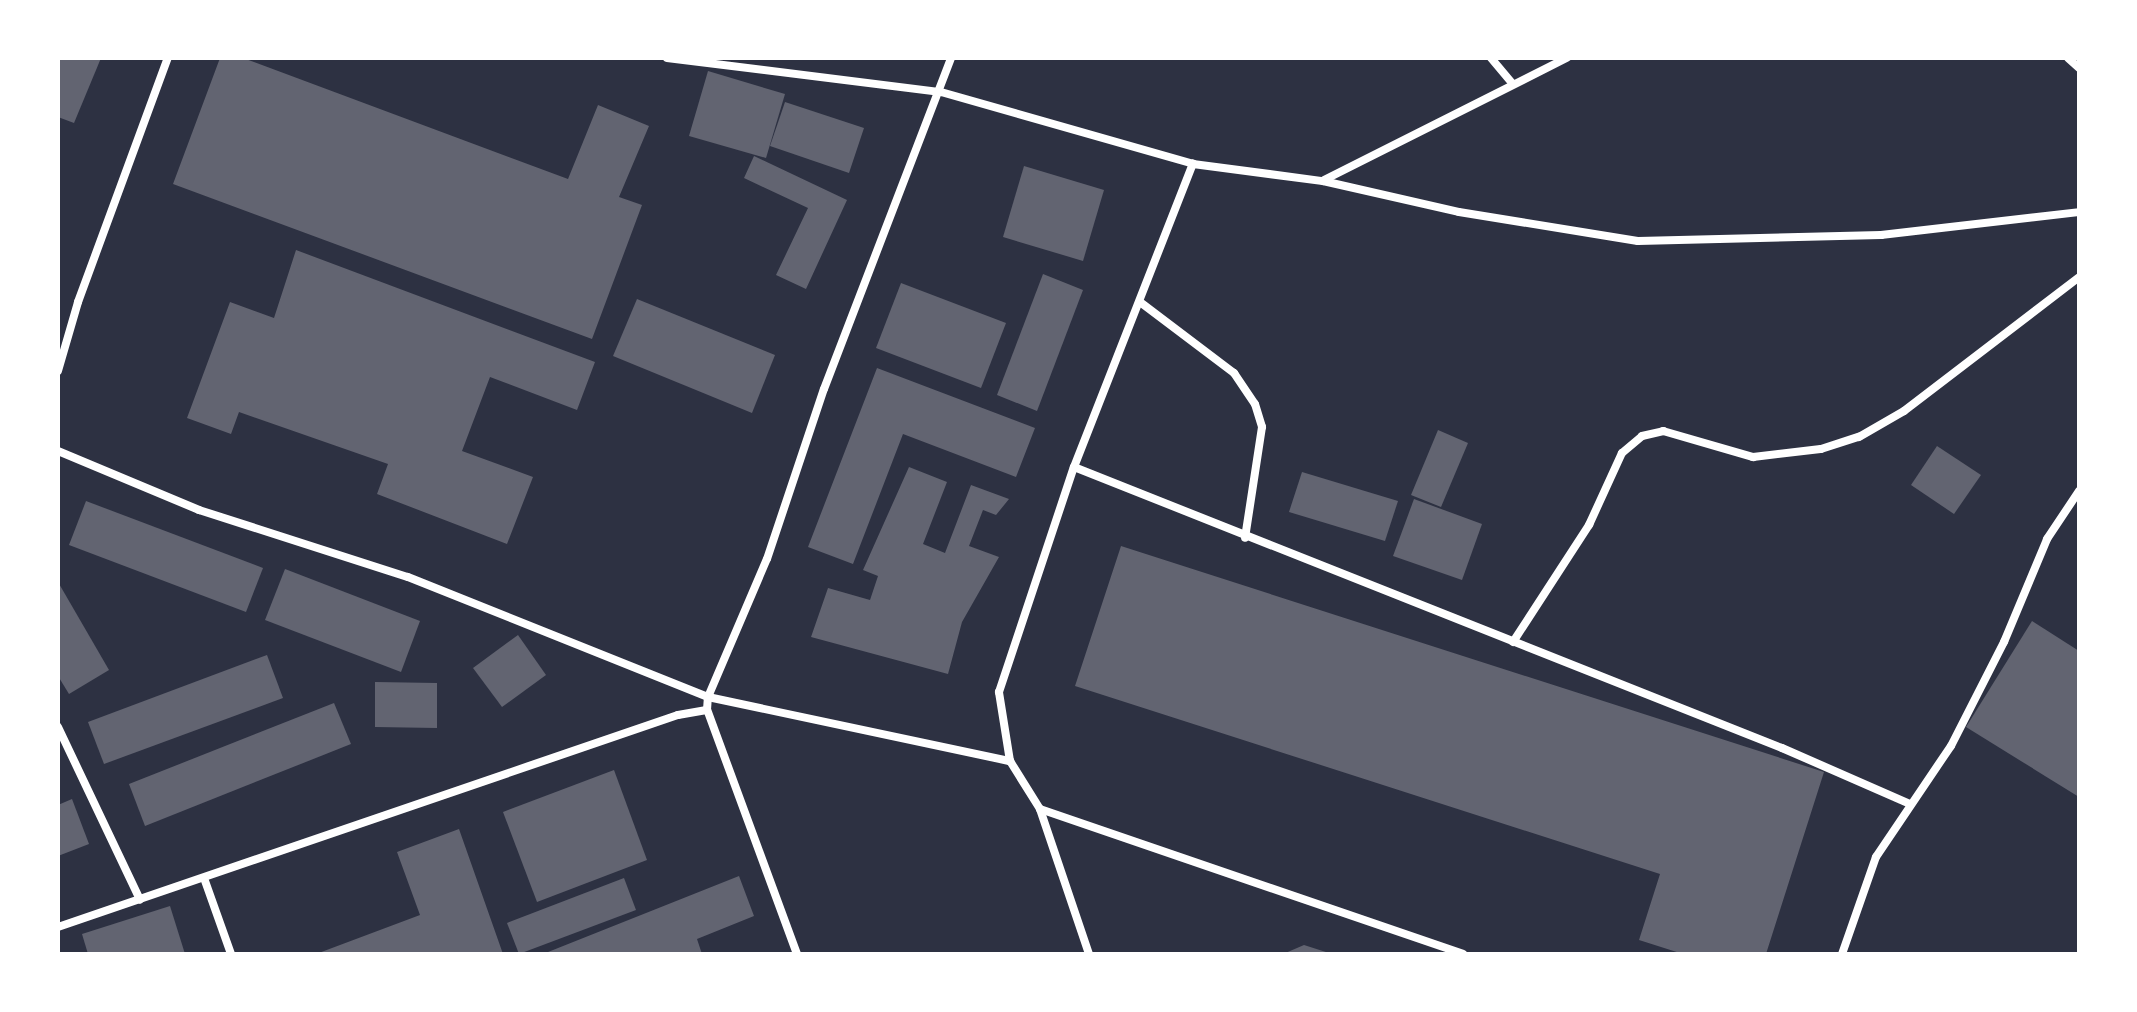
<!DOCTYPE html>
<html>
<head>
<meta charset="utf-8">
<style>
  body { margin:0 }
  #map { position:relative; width:2137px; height:1012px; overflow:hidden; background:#2d3142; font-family:"Varela Round",sans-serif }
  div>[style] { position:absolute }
  .building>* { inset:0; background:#626471 }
  .minor>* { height:8px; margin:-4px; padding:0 4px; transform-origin:4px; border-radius:4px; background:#fff }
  span { translate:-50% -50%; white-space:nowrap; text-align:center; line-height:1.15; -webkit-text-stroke:6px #fff; paint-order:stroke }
  .frame { position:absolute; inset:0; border:60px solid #fff; pointer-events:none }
</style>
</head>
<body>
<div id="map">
  <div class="building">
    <i style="clip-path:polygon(58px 58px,101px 58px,74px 123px,58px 117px)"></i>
    <i style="clip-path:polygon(220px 58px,243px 58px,568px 179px,598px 105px,649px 126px,619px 197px,642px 205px,592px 339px,173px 184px)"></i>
    <i style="clip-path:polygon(708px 71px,785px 94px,766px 158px,689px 136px)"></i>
    <i style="clip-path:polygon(785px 102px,864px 128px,849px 173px,770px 146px)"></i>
    <i style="clip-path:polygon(754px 156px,847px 200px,806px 289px,776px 275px,808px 208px,744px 178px)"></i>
    <i style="clip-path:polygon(1024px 166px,1104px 190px,1083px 261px,1003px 237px)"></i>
    <i style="clip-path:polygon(296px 250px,595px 362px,577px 410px,490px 377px,462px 451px,533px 477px,507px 544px,377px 494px,388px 464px,239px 412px,231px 434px,187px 418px,230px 302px,274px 318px)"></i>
    <i style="clip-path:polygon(1043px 274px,1083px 290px,1037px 411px,997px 395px)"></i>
    <i style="clip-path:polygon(901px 283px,1006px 323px,981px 388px,876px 348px)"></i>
    <i style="clip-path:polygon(637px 299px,775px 355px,752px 413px,613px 356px)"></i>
    <i style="clip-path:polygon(877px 368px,1035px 428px,1016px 477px,903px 434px,853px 564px,808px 547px)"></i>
    <i style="clip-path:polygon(1438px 430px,1468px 443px,1441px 507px,1411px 495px)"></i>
    <i style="clip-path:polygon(1937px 446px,1981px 475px,1954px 514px,1911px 485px)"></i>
    <i style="clip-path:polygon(909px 467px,947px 482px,923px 544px,945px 553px,971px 485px,1009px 499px,996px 515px,983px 510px,969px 546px,999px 557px,962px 622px,948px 674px,811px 637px,828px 588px,870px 600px,878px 576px,863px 570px)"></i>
    <i style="clip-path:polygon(1302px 472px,1398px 501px,1385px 541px,1289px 512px)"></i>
    <i style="clip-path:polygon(1414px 499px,1482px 524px,1462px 580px,1393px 556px)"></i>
    <i style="clip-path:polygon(86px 501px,263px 568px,246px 612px,69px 545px)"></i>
    <i style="clip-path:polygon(1121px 546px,1824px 772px,1766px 954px,1683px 954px,1639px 940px,1660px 874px,1075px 686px)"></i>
    <i style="clip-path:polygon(285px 569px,420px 621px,401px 672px,265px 620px)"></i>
    <i style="clip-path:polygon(58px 582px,109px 670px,69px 694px,58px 676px)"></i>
    <i style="clip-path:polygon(2032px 621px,2079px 651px,2079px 797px,1966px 727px)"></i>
    <i style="clip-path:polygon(518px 635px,546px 675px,502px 707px,473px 668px)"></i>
    <i style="clip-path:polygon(267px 655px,283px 698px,104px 764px,88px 722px)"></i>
    <i style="clip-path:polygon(375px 682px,437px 683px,437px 728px,375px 727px)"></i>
    <i style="clip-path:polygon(334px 703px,351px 744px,145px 826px,129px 784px)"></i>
    <i style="clip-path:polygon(614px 770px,647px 860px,537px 902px,503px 812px)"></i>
    <i style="clip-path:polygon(72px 799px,89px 844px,58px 856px,58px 805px)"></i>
    <i style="clip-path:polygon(459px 829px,503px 954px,316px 954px,420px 915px,397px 852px)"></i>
    <i style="clip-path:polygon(739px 876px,754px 916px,697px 939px,702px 954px,543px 954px)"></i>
    <i style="clip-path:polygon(624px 878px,636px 910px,519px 954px,507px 923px)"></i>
    <i style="clip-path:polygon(170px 906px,185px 954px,88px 954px,82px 934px)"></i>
    <i style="clip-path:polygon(1304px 945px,1329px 953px,1329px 954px,1283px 954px)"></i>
  </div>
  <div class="minor">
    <i style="left:667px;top:58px;width:276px;rotate:7.1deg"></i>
    <i style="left:941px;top:92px;width:262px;rotate:15.9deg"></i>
    <i style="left:1193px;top:164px;width:131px;rotate:7.5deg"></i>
    <i style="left:1323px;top:181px;width:139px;rotate:12.8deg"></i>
    <i style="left:1459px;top:212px;width:181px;rotate:9.2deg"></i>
    <i style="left:1638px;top:241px;width:243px;rotate:-1.4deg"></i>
    <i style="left:1881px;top:235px;width:199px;rotate:-6.6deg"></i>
    <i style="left:1491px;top:58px;width:33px;rotate:50deg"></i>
    <i style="left:2068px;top:58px;width:15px;rotate:42deg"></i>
    <i style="left:1324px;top:180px;width:272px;rotate:-26.7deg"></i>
    <i style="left:1140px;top:302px;width:118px;rotate:37.1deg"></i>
    <i style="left:1234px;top:373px;width:37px;rotate:56deg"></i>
    <i style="left:1255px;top:404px;width:24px;rotate:73deg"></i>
    <i style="left:1262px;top:427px;width:112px;rotate:98.7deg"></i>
    <i style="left:58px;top:371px;width:72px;rotate:-73.8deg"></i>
    <i style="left:78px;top:302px;width:260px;rotate:-69.8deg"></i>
    <i style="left:58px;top:451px;width:153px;rotate:22.7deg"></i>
    <i style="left:199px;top:510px;width:219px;rotate:17.8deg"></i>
    <i style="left:408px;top:577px;width:323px;rotate:21.8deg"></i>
    <i style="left:708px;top:697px;width:309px;rotate:12deg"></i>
    <i style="left:1074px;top:467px;width:762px;rotate:21.65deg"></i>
    <i style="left:1782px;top:748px;width:140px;rotate:23.6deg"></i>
    <i style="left:1513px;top:642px;width:140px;rotate:-57deg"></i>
    <i style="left:1589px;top:525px;width:79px;rotate:-65.4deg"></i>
    <i style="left:1622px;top:453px;width:26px;rotate:-40deg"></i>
    <i style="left:1642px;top:436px;width:22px;rotate:-13deg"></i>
    <i style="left:1663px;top:431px;width:94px;rotate:16.1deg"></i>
    <i style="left:1753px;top:457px;width:68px;rotate:-6.7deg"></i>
    <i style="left:1821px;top:449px;width:40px;rotate:-18deg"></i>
    <i style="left:1859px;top:437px;width:52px;rotate:-30deg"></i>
    <i style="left:1904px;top:411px;width:220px;rotate:-37.4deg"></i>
    <i style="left:58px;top:727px;width:191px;rotate:64.6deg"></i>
    <i style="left:1040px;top:809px;width:447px;rotate:18.9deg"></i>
    <i style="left:204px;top:878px;width:81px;rotate:70.4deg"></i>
    <i style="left:58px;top:927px;width:655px;rotate:-18.88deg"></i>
    <i style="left:678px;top:715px;width:29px;rotate:-10deg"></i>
    <i style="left:797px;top:954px;width:260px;rotate:-110.2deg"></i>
    <i style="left:707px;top:710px;width:13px;rotate:-86deg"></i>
    <i style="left:708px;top:697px;width:150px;rotate:-66.9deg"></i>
    <i style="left:767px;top:559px;width:179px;rotate:-71.5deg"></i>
    <i style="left:824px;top:389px;width:355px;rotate:-69deg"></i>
    <i style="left:1089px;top:954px;width:153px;rotate:-108.7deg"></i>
    <i style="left:1040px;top:809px;width:57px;rotate:-122deg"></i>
    <i style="left:1010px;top:761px;width:70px;rotate:-99.1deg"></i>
    <i style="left:999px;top:692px;width:237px;rotate:-71.6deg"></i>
    <i style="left:1074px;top:467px;width:326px;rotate:-68.6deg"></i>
    <i style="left:1842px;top:954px;width:103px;rotate:-70.7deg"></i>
    <i style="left:1876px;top:857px;width:134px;rotate:-56deg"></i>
    <i style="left:1951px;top:746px;width:117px;rotate:-63deg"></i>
    <i style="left:2004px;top:642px;width:112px;rotate:-67.3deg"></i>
    <i style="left:2047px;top:539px;width:58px;rotate:-56.3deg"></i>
  </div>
  <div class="frame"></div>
</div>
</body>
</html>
